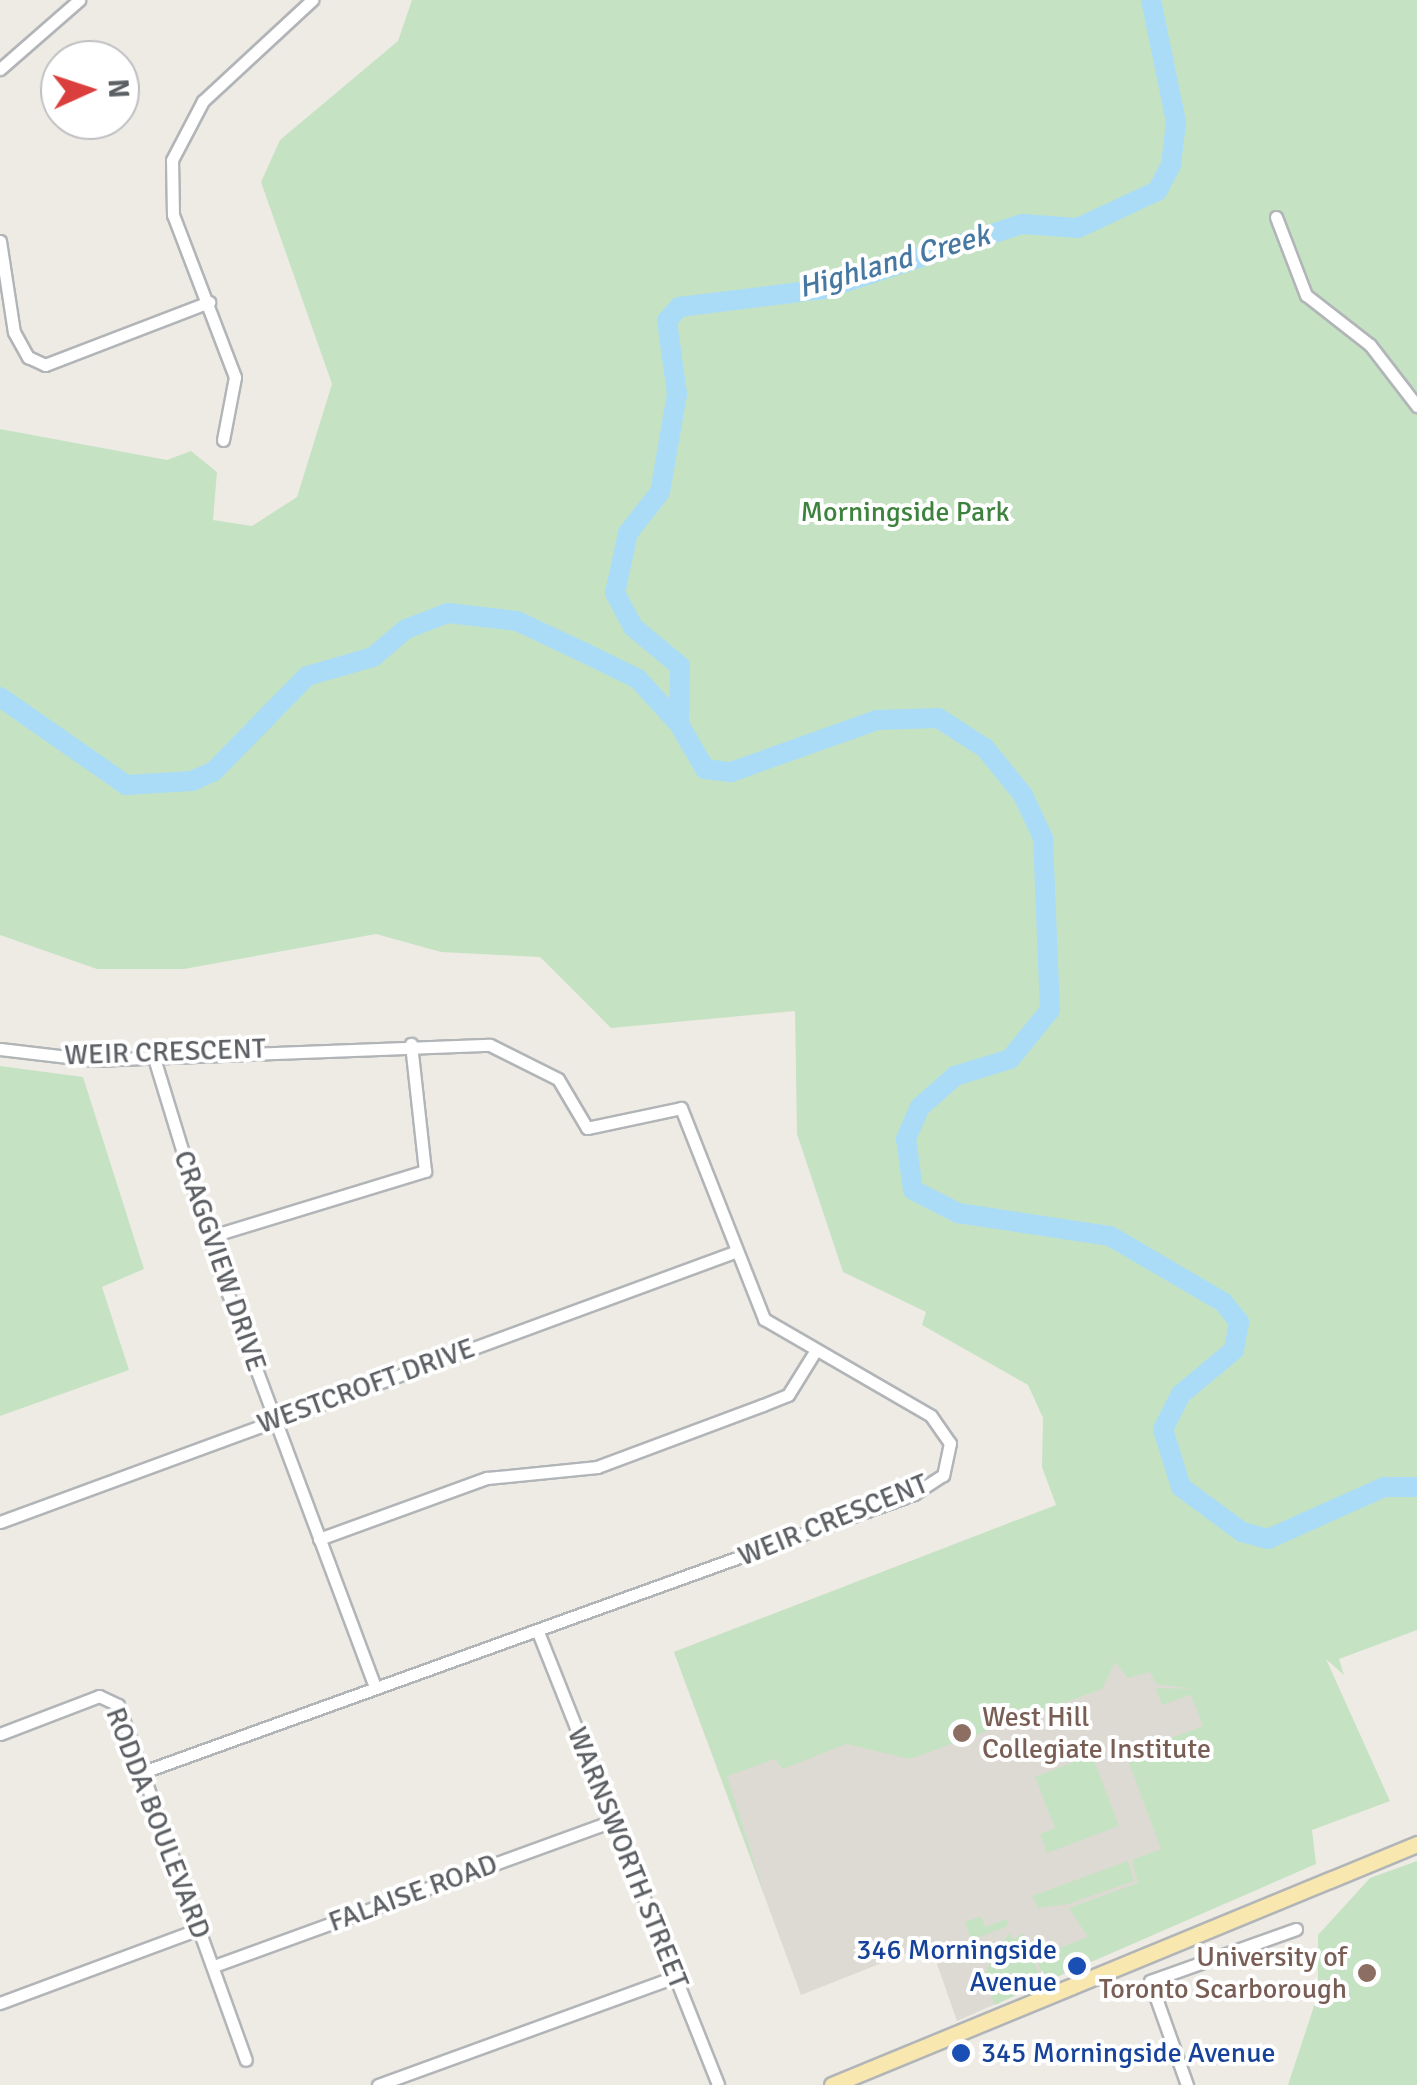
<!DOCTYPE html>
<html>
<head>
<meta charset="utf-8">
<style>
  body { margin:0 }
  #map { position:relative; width:1417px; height:2085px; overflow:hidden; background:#eeebe5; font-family:Signika,sans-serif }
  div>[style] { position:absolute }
  .education>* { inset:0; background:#dddad3 }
  .green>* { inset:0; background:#c5e3c3 }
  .river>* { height:20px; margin:-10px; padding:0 10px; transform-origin:10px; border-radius:10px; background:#aadcf8 }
  .roads { filter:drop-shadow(2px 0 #b2b5b8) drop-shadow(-2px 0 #b2b5b8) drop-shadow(0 2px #b2b5b8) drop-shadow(0 -2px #b2b5b8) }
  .minor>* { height:11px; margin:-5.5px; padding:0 5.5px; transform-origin:5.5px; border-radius:5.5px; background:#fff }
  .major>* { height:15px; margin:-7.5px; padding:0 7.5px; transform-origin:7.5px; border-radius:7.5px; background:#f8e7af }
  .dots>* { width:28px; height:28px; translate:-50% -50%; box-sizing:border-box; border:5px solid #fff; border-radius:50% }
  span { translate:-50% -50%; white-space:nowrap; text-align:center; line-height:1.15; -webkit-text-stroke:8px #fff; paint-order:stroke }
  .park-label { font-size:28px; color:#3e833d }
  .street-label { font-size:28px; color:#5c6064 }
  .education-label { font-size:28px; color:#785e54 }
  .left { translate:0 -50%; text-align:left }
  .right { translate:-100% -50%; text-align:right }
  .transit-label { font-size:28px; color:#164399 }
  .water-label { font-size:30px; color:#4678a1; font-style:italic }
  .north { position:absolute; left:40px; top:40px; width:100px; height:100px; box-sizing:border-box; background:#fff; border:2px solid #bebfc1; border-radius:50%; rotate:87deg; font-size:28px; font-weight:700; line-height:40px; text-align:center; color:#5c6064 }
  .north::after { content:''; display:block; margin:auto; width:35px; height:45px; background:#db3f3d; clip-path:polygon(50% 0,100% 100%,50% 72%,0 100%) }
</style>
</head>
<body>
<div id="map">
  <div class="education">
    <i style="clip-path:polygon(1057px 1505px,1155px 1607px,1302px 1869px,957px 2021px,930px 1944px,801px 1995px,674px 1652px)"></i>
  </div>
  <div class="green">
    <i style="clip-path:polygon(412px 0,1417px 0,1417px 1630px,1339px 1659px,1344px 1675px,1326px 1659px,1390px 1801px,1312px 1830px,1316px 1864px,1045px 1982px,1036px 1957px,1088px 1937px,1069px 1908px,1138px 1883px,1132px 1860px,1161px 1849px,1126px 1755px,1203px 1726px,1191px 1695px,1162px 1705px,1156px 1688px,1194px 1689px,1156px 1684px,1150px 1672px,1128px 1678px,1115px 1662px,1102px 1689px,910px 1759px,846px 1744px,783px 1769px,775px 1759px,727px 1776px,765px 1896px,674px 1652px,1056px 1505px,1042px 1467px,1043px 1418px,1028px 1385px,922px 1325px,926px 1312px,843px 1272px,797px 1134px,795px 1011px,611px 1028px,540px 957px,441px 952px,376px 934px,184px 969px,97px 969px,0 935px,0 429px,167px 460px,191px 451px,217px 472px,213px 520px,252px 526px,297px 497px,332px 384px,261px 182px,280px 140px,398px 41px)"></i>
    <i style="clip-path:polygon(0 1066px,83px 1077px,144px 1269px,102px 1287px,129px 1370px,0 1416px)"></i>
    <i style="clip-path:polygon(1092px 1755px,1119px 1826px,1047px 1853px,1040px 1834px,1055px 1828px,1035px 1777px)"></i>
    <i style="clip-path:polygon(1128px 1861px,1134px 1881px,1068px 1904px,1038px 1908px,1032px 1896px)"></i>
    <i style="clip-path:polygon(1417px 1861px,1417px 2085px,1288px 2085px,1318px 1994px,1318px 1935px,1370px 1878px)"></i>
    <i style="clip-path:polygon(981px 1916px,985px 1927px,1007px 1919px,1008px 1926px,971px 1940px,965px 1922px)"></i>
    <i style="clip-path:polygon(1009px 1933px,1013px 1940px,1023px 1933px,1042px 1983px,995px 2005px,983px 1976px)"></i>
  </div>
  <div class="river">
    <i style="left:1151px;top:0;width:125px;rotate:78.4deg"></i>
    <i style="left:1176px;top:122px;width:43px;rotate:96.6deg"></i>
    <i style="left:1171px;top:165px;width:30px;rotate:118deg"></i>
    <i style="left:1157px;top:191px;width:87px;rotate:154.9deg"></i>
    <i style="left:1078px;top:228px;width:56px;rotate:-175.9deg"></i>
    <i style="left:1022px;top:224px;width:208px;rotate:161.8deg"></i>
    <i style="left:824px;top:289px;width:146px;rotate:172.9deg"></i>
    <i style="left:679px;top:307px;width:18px;rotate:131deg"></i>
    <i style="left:667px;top:321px;width:74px;rotate:82.2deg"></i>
    <i style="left:677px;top:394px;width:99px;rotate:99.8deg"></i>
    <i style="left:660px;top:492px;width:52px;rotate:128deg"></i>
    <i style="left:628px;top:533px;width:61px;rotate:102.2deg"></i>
    <i style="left:615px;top:593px;width:38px;rotate:62deg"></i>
    <i style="left:633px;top:627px;width:61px;rotate:39.7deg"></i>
    <i style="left:680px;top:666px;width:58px;rotate:91deg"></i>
    <i style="left:679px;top:724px;width:52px;rotate:60deg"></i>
    <i style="left:705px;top:769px;width:26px;rotate:7deg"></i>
    <i style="left:731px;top:772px;width:155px;rotate:-19.6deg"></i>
    <i style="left:877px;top:720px;width:61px;rotate:-1.9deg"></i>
    <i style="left:938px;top:718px;width:56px;rotate:32.6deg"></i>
    <i style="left:985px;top:748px;width:60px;rotate:51deg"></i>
    <i style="left:1023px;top:795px;width:47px;rotate:65.1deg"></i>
    <i style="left:1043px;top:838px;width:172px;rotate:87.7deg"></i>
    <i style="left:1050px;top:1010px;width:63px;rotate:129.2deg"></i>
    <i style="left:1010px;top:1059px;width:58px;rotate:162.8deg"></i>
    <i style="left:955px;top:1076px;width:47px;rotate:138.5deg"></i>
    <i style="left:920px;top:1107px;width:35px;rotate:114deg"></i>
    <i style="left:906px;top:1139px;width:51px;rotate:82.2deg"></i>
    <i style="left:913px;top:1190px;width:51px;rotate:27.1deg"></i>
    <i style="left:958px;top:1213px;width:154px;rotate:8.6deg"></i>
    <i style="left:1110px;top:1236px;width:131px;rotate:30.3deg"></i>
    <i style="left:1223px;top:1302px;width:26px;rotate:51deg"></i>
    <i style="left:1239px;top:1322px;width:28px;rotate:100deg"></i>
    <i style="left:1234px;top:1350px;width:69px;rotate:140.3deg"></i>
    <i style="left:1181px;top:1394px;width:39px;rotate:117deg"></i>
    <i style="left:1163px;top:1429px;width:61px;rotate:72.8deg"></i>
    <i style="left:1181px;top:1487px;width:76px;rotate:36.4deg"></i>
    <i style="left:1242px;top:1532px;width:27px;rotate:15deg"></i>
    <i style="left:1268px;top:1539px;width:127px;rotate:-24.1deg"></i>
    <i style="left:1384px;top:1487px;width:33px"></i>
    <i style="left:0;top:697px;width:154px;rotate:34.9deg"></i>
    <i style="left:126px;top:785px;width:66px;rotate:-3.5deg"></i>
    <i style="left:192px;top:781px;width:24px;rotate:-24deg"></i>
    <i style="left:214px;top:771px;width:133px;rotate:-45.6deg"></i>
    <i style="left:307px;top:676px;width:69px;rotate:-16.1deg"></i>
    <i style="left:373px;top:657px;width:43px;rotate:-40.3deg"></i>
    <i style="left:406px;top:629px;width:45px;rotate:-20.9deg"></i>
    <i style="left:448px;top:613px;width:69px;rotate:6.6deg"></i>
    <i style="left:517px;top:621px;width:73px;rotate:25.2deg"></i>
    <i style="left:583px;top:652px;width:61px;rotate:26.1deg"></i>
    <i style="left:638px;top:679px;width:61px;rotate:47.7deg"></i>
  </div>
  <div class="roads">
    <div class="minor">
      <i style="left:0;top:69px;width:105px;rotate:-41.1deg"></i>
      <i style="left:1276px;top:217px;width:84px;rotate:69deg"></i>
      <i style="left:1306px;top:295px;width:81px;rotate:38deg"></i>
      <i style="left:1370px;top:345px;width:77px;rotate:52.4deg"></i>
      <i style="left:0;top:241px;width:92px;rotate:81.3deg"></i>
      <i style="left:14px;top:332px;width:29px;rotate:61deg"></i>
      <i style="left:28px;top:357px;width:19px;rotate:25deg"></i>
      <i style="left:45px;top:365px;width:176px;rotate:-21deg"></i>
      <i style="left:223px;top:440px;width:64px;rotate:-79.2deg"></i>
      <i style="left:235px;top:377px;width:173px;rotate:-110.9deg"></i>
      <i style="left:173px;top:215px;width:55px;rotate:-91deg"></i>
      <i style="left:172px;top:160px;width:67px;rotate:-62.3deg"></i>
      <i style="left:203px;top:101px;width:149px;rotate:-42.8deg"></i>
      <i style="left:0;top:1049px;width:94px;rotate:6.7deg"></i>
      <i style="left:93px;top:1060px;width:397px;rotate:-2.2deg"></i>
      <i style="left:490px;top:1045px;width:76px;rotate:26.6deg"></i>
      <i style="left:558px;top:1079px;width:57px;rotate:59.4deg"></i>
      <i style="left:587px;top:1128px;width:96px;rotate:-12deg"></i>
      <i style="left:681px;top:1108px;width:227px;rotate:68.5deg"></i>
      <i style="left:764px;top:1319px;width:193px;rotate:30.1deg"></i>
      <i style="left:931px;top:1416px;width:33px;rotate:55deg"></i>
      <i style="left:950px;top:1443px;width:33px;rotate:102deg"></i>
      <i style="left:943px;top:1475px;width:35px;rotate:147deg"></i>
      <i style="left:914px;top:1494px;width:820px;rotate:160.17deg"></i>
      <i style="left:154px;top:1058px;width:219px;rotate:73deg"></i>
      <i style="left:218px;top:1267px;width:449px;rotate:69.5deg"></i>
      <i style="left:209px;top:1237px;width:226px;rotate:-17deg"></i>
      <i style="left:425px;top:1171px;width:128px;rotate:-96.3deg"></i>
      <i style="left:0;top:1522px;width:780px;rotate:-20.18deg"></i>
      <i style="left:319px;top:1539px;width:179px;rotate:-20deg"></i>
      <i style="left:487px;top:1478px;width:111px;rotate:-5.7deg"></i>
      <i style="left:597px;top:1467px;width:177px;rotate:-20.5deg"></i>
      <i style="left:763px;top:1405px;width:27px;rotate:-22deg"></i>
      <i style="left:788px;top:1395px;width:49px;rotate:-58.2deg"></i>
      <i style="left:538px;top:1632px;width:487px;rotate:68.3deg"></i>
      <i style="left:0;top:1734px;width:106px;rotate:-21deg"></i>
      <i style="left:99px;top:1696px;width:21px;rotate:25deg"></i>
      <i style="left:118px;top:1705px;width:377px;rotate:70.2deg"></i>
      <i style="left:214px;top:1966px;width:425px;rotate:-20deg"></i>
      <i style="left:0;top:2003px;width:212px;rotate:-20.4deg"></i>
      <i style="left:378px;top:2085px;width:316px;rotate:-20deg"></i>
      <i style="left:1187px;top:2085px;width:110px;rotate:-109.6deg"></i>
      <i style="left:1150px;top:1981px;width:155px;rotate:-19.6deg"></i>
    </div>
    <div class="major">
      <i style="left:832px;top:2085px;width:633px;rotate:-22.39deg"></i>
    </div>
  </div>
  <div class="dots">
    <i style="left:962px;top:1733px;background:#8d6e63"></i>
    <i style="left:1077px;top:1966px;background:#1a4fb4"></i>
    <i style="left:1367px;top:1973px;background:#8d6e63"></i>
    <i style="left:961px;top:2053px;background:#1a4fb4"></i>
  </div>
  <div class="park-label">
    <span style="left:905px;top:512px">Morningside Park</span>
  </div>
  <div class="street-label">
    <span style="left:165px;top:1052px;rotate:-2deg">WEIR CRESCENT</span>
    <span style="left:220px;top:1261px;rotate:71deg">CRAGGVIEW DRIVE</span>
    <span style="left:366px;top:1386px;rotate:-20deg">WESTCROFT DRIVE</span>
    <span style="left:833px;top:1520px;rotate:-22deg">WEIR CRESCENT</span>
    <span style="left:158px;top:1823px;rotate:69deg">RODDA BOULEVARD</span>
    <span style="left:628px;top:1858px;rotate:68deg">WARNSWORTH STREET</span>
    <span style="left:413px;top:1893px;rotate:-20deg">FALAISE ROAD</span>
  </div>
  <div class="education-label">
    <span class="left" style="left:982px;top:1733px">West Hill<br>Collegiate Institute</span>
    <span class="right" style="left:1347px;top:1973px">University of<br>Toronto Scarborough</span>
  </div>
  <div class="transit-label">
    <span class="right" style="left:1057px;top:1966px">346 Morningside<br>Avenue</span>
    <span class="left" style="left:981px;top:2053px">345 Morningside Avenue</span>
  </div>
  <div class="water-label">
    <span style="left:894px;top:262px;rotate:-16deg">Highland Creek</span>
  </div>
  <div class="north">N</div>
</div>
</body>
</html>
